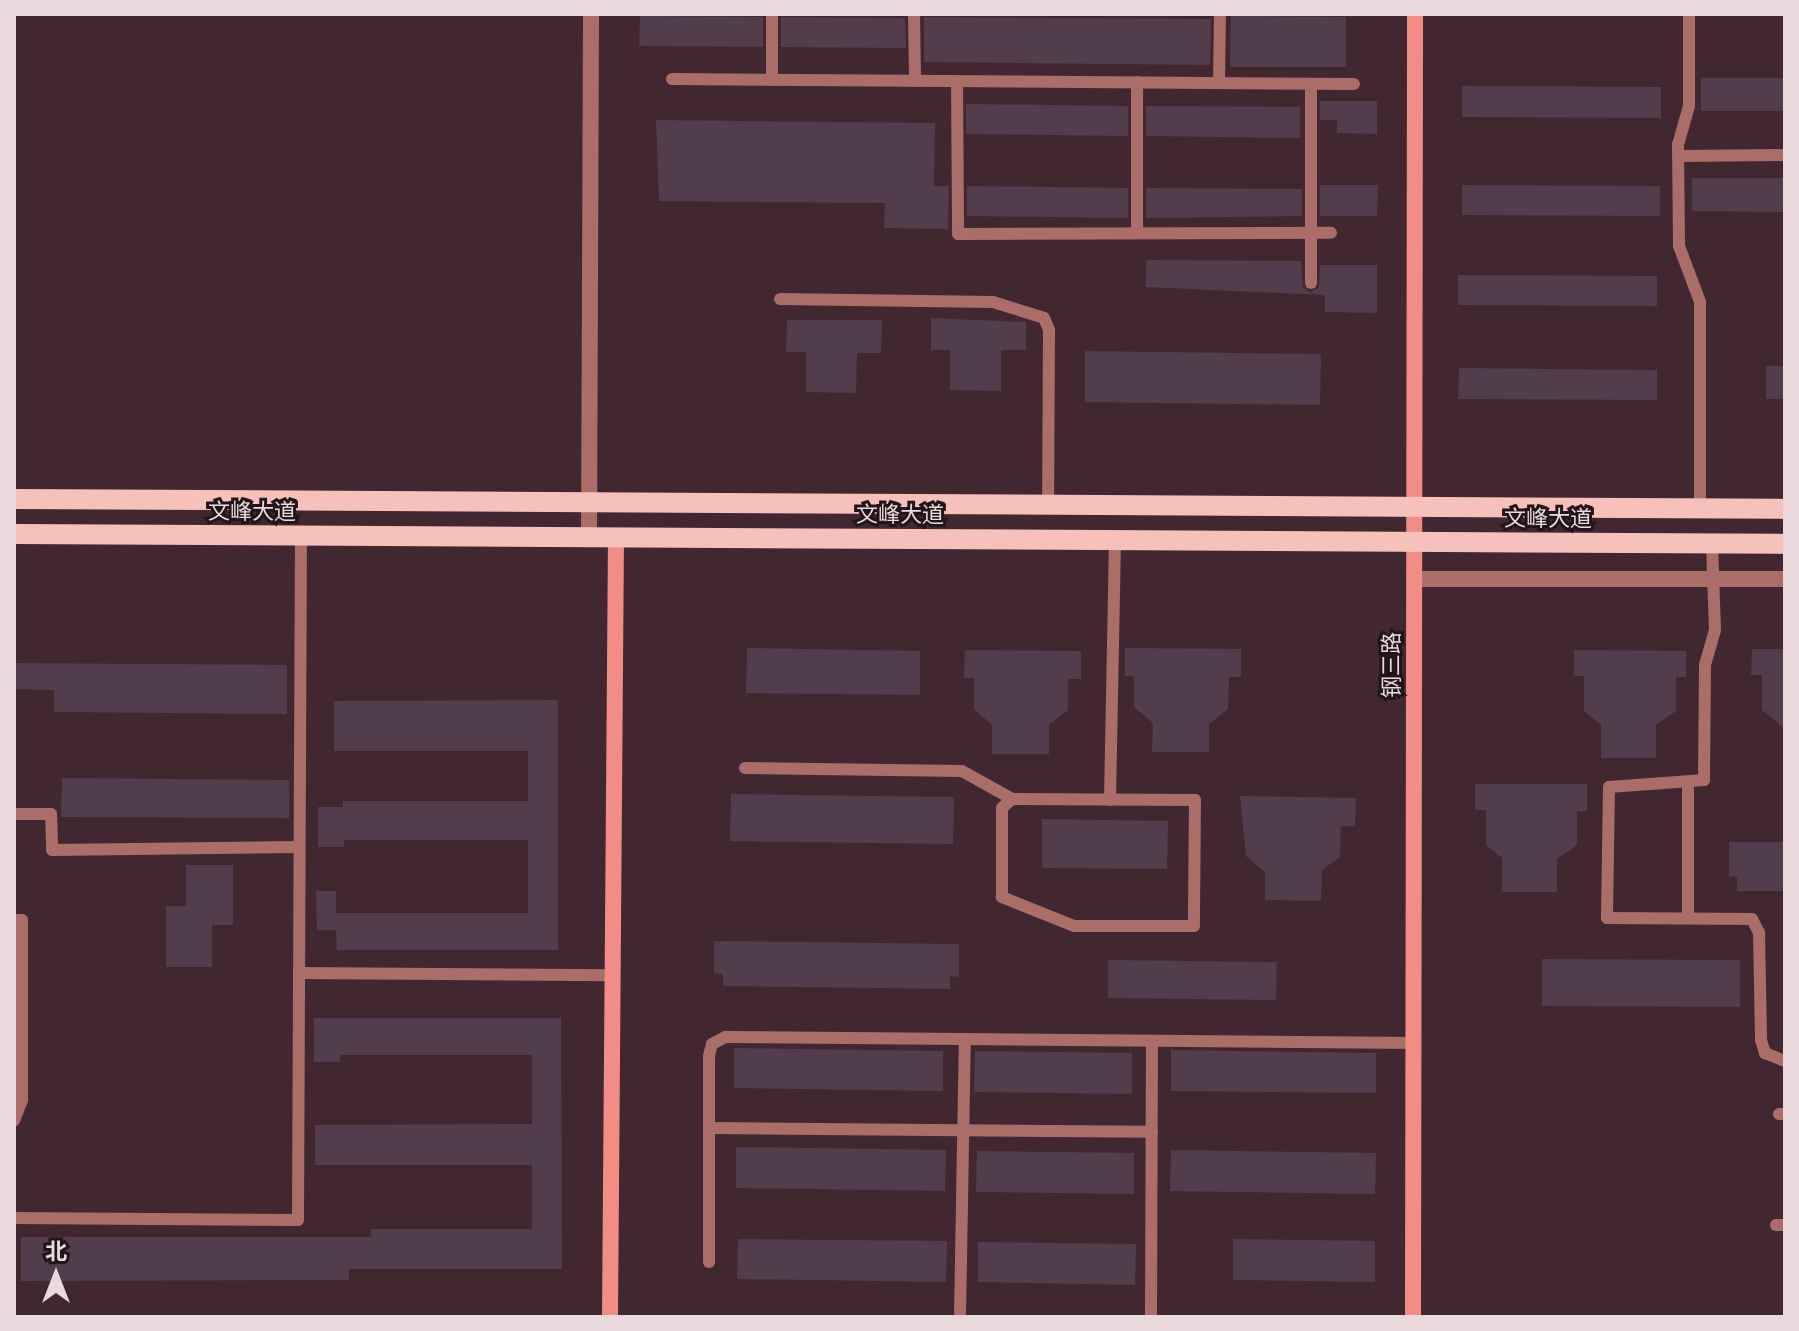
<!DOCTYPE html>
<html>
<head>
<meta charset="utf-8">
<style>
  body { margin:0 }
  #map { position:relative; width:1799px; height:1331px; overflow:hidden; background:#412830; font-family:"Titillium Web","Noto Sans SC",sans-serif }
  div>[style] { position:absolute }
  .building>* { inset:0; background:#523d4d }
  .lane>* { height:12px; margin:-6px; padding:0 6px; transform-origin:6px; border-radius:6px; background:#ab6d67 }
  .street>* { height:16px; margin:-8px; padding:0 8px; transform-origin:8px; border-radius:8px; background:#ab6d67 }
  .secondary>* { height:16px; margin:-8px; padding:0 8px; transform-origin:8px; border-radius:8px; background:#f18d85 }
  .primary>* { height:20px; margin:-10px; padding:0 10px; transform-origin:10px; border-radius:10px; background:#f6c1bb }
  span { translate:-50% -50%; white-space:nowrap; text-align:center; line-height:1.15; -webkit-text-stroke:6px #201518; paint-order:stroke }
  .street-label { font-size:22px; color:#e9d9dd }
  .frame { position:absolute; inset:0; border:16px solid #e9d9dd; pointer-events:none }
  .north { position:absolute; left:16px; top:1235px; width:80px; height:80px; -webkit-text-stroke:6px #201518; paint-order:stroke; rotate:0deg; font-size:22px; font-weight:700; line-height:32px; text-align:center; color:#e9d9dd }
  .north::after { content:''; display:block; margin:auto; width:28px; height:36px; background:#e9d9dd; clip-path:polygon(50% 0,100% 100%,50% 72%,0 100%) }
</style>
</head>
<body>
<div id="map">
  <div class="building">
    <i style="clip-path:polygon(640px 16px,763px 17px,763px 47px,639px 46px)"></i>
    <i style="clip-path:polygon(1231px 16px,1346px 17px,1346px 67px,1230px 67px)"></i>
    <i style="clip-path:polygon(781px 17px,905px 18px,906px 48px,781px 47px)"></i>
    <i style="clip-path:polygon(924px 17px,1211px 19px,1210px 65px,924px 62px)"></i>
    <i style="clip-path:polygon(1701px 78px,1785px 78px,1785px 111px,1701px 111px)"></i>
    <i style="clip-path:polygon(1462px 86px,1661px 87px,1661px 118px,1462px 117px)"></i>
    <i style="clip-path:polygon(1320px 101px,1377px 101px,1377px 134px,1337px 133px,1337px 120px,1320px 120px)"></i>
    <i style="clip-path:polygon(966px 104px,1128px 106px,1128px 136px,966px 134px)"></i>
    <i style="clip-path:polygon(1146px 106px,1300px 107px,1300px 138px,1146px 136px)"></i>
    <i style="clip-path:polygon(656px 120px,935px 123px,934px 186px,949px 186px,948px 229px,884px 228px,885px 203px,659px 201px)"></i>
    <i style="clip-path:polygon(1692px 178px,1785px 178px,1785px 212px,1692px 211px)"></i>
    <i style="clip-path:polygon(1320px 185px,1378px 185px,1377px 216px,1320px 216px)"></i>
    <i style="clip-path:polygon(1462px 185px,1660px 186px,1660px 216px,1462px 215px)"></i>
    <i style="clip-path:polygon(967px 186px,1128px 188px,1128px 218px,967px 216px)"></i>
    <i style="clip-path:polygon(1146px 188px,1302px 189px,1302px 216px,1146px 218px)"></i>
    <i style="clip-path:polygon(1146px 260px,1301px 261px,1303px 287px,1310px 292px,1319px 287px,1320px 265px,1377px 265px,1377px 313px,1325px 312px,1325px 295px,1146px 287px)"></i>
    <i style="clip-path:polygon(1458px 275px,1657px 276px,1657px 306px,1458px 305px)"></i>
    <i style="clip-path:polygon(931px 318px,1026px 322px,1026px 350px,1001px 350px,1001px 391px,950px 390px,950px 350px,931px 350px)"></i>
    <i style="clip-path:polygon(787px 320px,882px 320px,881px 353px,857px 353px,856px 393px,806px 392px,806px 352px,786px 352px)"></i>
    <i style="clip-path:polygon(1085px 351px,1321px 354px,1320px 405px,1085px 402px)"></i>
    <i style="clip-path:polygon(1766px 366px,1785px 366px,1785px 399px,1766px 399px)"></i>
    <i style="clip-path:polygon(1459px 368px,1657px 370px,1657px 400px,1458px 399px)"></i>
    <i style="clip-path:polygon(747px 648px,920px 651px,920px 695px,746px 693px)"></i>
    <i style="clip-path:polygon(1125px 648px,1241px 649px,1241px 677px,1229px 677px,1228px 709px,1209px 724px,1209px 752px,1152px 752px,1153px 723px,1134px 707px,1134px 676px,1125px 676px)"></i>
    <i style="clip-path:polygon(1752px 649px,1785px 649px,1785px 729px,1762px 710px,1762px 675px,1751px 675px)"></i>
    <i style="clip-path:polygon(965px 650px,1081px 651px,1081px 679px,1068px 679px,1068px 710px,1049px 725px,1049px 754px,992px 754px,992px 725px,974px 709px,974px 678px,964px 678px)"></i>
    <i style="clip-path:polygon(1574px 650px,1686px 651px,1686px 677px,1676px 677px,1676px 711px,1656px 725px,1656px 758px,1601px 758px,1601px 725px,1584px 711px,1584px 676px,1574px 676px)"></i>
    <i style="clip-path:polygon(14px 663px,287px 665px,287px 714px,54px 712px,54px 690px,14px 689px)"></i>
    <i style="clip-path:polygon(558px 700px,558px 950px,337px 950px,336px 930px,317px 930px,316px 891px,336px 891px,336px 913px,528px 913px,528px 840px,344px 840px,344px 847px,318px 847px,318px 807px,343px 807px,343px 801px,528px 801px,528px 751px,334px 751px,334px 701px)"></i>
    <i style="clip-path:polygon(62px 778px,289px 780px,289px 818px,61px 817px)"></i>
    <i style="clip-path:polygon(1475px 784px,1587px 784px,1587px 811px,1577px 811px,1577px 845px,1557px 859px,1557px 892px,1502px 892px,1502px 858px,1486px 845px,1486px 810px,1475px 810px)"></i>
    <i style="clip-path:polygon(731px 794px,954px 797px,953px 844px,730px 841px)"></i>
    <i style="clip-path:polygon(1240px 796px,1356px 798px,1355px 826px,1341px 826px,1340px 857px,1322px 870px,1321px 901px,1265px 900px,1265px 872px,1246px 856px)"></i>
    <i style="clip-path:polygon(1042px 819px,1168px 821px,1167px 869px,1042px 868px)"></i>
    <i style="clip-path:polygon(1729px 842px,1785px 842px,1783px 891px,1737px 891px,1737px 877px,1729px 876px)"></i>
    <i style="clip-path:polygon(186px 865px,233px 865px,233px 925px,212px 925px,212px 967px,166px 967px,166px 906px,186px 906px)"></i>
    <i style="clip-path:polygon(714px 941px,959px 944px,959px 977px,950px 976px,950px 989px,723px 986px,723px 974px,714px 973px)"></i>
    <i style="clip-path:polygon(1542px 959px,1740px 960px,1740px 1007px,1542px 1006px)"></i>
    <i style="clip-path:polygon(1108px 960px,1277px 962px,1276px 1000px,1108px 998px)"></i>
    <i style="clip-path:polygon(314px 1018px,561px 1018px,562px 1269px,349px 1269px,349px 1280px,21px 1281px,21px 1237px,371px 1237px,370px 1229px,532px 1229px,532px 1165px,315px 1165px,315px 1125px,532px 1124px,532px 1055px,340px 1055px,340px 1062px,314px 1062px)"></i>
    <i style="clip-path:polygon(734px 1048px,943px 1051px,943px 1091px,734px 1088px)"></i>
    <i style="clip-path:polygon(1171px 1050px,1376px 1053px,1376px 1093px,1171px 1091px)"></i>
    <i style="clip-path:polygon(975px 1051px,1132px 1053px,1132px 1094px,974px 1092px)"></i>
    <i style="clip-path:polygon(736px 1147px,946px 1150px,945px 1191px,736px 1188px)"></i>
    <i style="clip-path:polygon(1171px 1150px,1376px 1153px,1375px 1194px,1170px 1191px)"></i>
    <i style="clip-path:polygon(977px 1151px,1134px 1153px,1134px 1194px,976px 1192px)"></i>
    <i style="clip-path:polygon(738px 1239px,947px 1241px,946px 1282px,737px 1279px)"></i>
    <i style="clip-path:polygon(1233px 1239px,1375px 1241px,1375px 1282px,1233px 1280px)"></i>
    <i style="clip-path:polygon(978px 1242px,1136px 1244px,1135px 1285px,978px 1282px)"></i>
  </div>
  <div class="lane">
    <i style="left:772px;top:14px;width:66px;rotate:90deg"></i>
    <i style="left:914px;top:14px;width:67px;rotate:89.1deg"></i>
    <i style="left:1689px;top:14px;width:92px;rotate:90deg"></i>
    <i style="left:1689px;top:106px;width:41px;rotate:105.8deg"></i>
    <i style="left:1678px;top:145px;width:101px;rotate:89.4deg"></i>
    <i style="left:1679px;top:246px;width:60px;rotate:69.4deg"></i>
    <i style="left:1700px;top:302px;width:207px;rotate:90deg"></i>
    <i style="left:672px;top:79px;width:682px;rotate:0.42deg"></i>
    <i style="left:957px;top:81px;width:153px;rotate:89.6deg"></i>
    <i style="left:958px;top:234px;width:373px;rotate:-0.2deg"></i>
    <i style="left:1137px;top:82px;width:151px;rotate:90deg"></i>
    <i style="left:1219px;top:83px;width:69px;rotate:-89.2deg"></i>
    <i style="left:1311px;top:84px;width:199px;rotate:90deg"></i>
    <i style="left:1678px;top:156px;width:107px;rotate:-0.5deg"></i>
    <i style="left:780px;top:299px;width:213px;rotate:0.8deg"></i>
    <i style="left:993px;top:302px;width:53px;rotate:17.4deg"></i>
    <i style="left:1044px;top:318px;width:13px;rotate:67deg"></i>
    <i style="left:1049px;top:330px;width:175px;rotate:90.3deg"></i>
    <i style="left:1712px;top:544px;width:86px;rotate:88deg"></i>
    <i style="left:1715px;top:630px;width:37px;rotate:106deg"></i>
    <i style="left:1705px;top:666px;width:114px;rotate:90.5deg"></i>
    <i style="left:1704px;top:780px;width:95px;rotate:175.8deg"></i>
    <i style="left:1609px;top:787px;width:131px;rotate:90.9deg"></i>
    <i style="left:1607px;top:918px;width:145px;rotate:0.4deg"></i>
    <i style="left:1752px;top:919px;width:16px;rotate:63deg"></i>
    <i style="left:1759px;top:933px;width:107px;rotate:88.9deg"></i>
    <i style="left:1761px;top:1040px;width:14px;rotate:73deg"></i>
    <i style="left:1765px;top:1053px;width:22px;rotate:22deg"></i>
    <i style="left:745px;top:768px;width:217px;rotate:0.8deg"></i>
    <i style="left:962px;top:771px;width:57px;rotate:29.2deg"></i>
    <i style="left:1012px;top:799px;width:183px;rotate:0.3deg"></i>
    <i style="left:1195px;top:800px;width:126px;rotate:90.5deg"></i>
    <i style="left:1194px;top:926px;width:120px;rotate:180deg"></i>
    <i style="left:1074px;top:926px;width:78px;rotate:-158.1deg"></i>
    <i style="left:1002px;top:897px;width:89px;rotate:-90deg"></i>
    <i style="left:1002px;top:808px;width:13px;rotate:-42deg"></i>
    <i style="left:1110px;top:800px;width:260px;rotate:-88.9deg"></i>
    <i style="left:14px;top:814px;width:37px"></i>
    <i style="left:51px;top:814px;width:36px;rotate:88deg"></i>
    <i style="left:52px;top:850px;width:247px;rotate:-0.7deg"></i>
    <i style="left:1688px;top:918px;width:133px;rotate:-90deg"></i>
    <i style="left:14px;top:920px;width:8px"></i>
    <i style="left:22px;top:920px;width:180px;rotate:90deg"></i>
    <i style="left:22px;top:1100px;width:22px;rotate:111deg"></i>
    <i style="left:299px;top:973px;width:314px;rotate:0.4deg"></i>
    <i style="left:1779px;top:1114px;width:6px"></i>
    <i style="left:709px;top:1128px;width:443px;rotate:0.5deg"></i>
    <i style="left:14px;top:1218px;width:284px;rotate:0.4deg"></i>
    <i style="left:298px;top:1220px;width:684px;rotate:-89.75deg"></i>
    <i style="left:1776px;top:1225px;width:9px"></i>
    <i style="left:709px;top:1262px;width:206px;rotate:-90deg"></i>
    <i style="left:709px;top:1056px;width:12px;rotate:-76deg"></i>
    <i style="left:712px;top:1044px;width:15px;rotate:-28deg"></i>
    <i style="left:725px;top:1037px;width:689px;rotate:0.5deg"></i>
    <i style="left:960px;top:1317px;width:278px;rotate:-89deg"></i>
    <i style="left:1151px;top:1317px;width:276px;rotate:-89.8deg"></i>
  </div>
  <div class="street">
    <i style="left:589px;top:537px;width:523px;rotate:-89.78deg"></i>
    <i style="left:1415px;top:579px;width:370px"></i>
  </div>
  <div class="secondary">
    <i style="left:610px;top:1317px;width:779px;rotate:-89.56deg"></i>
    <i style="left:1413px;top:1317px;width:1303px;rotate:-89.91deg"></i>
  </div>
  <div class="primary">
    <i style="left:14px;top:499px;width:1771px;rotate:0.32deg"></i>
    <i style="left:14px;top:534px;width:1771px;rotate:0.32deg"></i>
  </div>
  <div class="street-label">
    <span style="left:252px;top:512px">文峰大道</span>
    <span style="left:900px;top:515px">文峰大道</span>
    <span style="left:1548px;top:519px">文峰大道</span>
    <span style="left:1392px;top:665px;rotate:-90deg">钢三路</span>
  </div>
  <div class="frame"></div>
  <div class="north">北</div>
</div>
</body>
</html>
